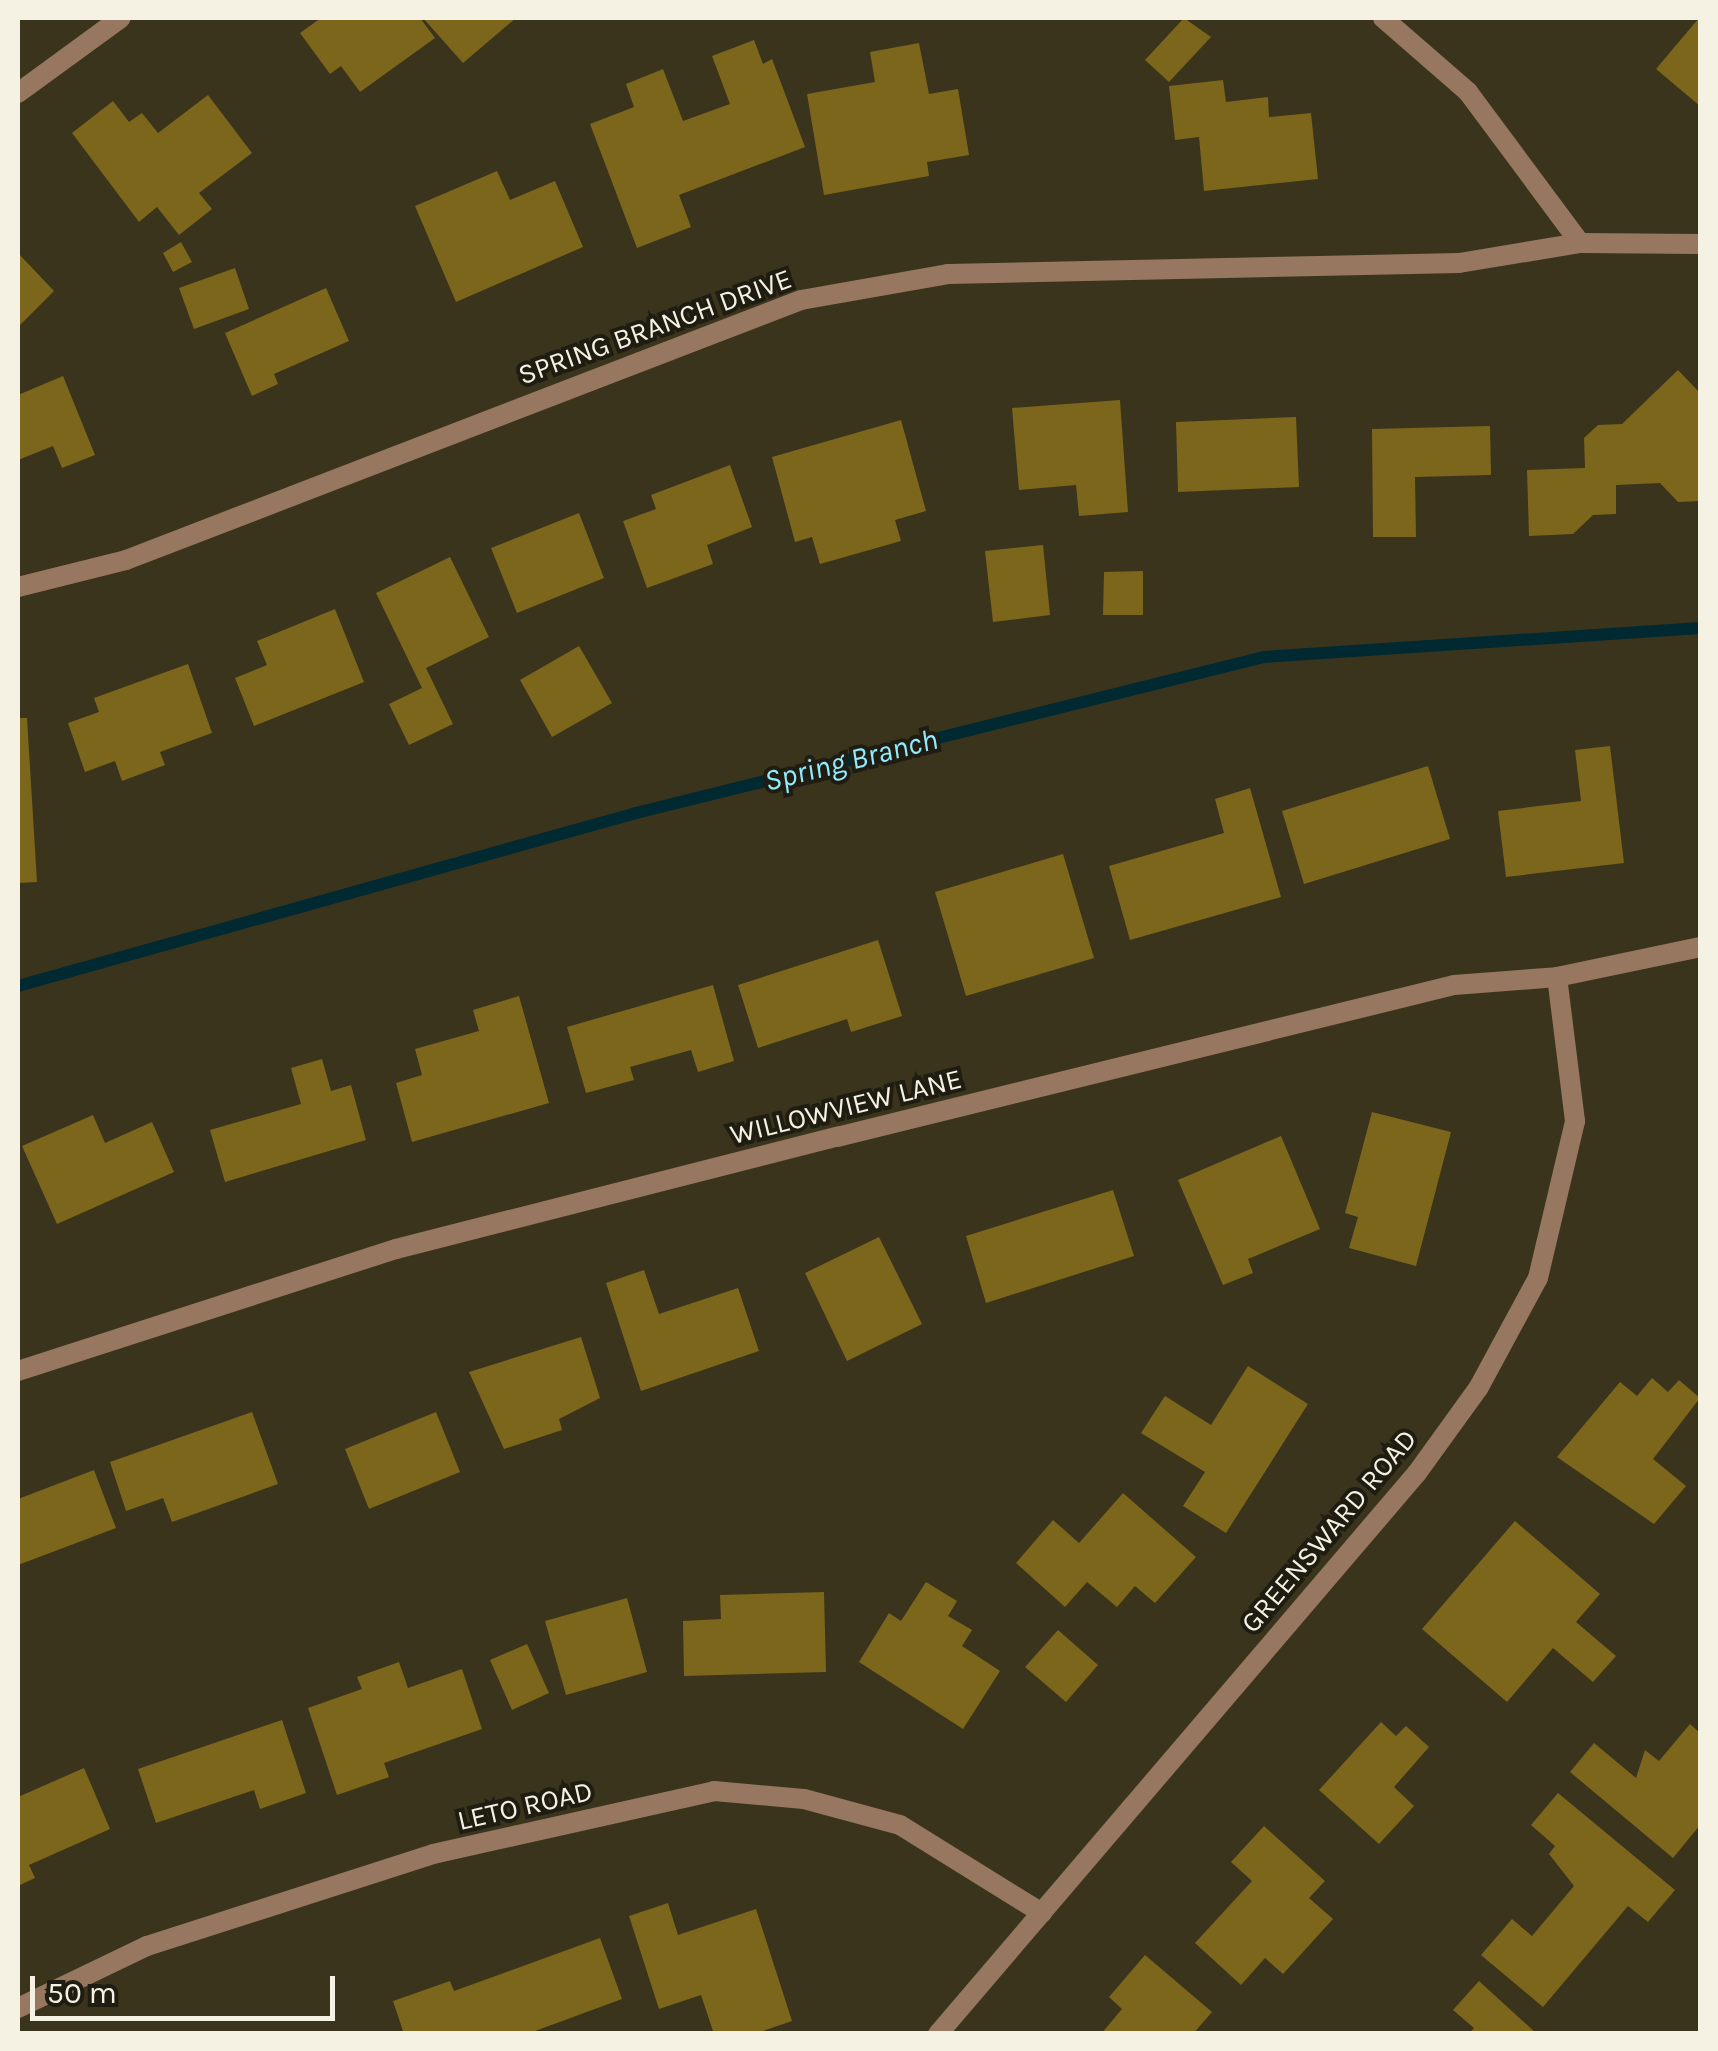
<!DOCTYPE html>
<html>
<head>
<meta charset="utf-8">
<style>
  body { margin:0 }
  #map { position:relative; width:1718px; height:2051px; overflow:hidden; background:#3b341c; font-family:Karla,sans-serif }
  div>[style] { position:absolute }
  .stream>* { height:12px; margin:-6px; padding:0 6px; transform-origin:6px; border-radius:6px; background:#002931 }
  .building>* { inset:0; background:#7b661b }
  .minor>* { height:20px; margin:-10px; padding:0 10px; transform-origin:10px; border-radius:10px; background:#97775f }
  span { translate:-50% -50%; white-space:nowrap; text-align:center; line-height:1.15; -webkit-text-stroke:8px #1f1c12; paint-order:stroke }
  .street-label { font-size:28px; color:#f6f2e3 }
  .water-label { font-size:30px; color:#93ebfe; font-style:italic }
  .frame { position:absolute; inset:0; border:20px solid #f6f2e3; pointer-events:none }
  .scale { position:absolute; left:30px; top:1976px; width:305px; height:45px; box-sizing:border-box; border:5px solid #f6f2e3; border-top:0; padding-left:12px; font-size:30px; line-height:35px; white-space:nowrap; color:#f6f2e3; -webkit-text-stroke:8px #1f1c12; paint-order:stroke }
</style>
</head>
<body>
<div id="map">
  <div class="stream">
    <i style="left:18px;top:986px;width:642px;rotate:-15.64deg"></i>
    <i style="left:636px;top:813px;width:647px;rotate:-13.95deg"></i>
    <i style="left:1264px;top:657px;width:437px;rotate:-3.8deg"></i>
  </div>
  <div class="building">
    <i style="clip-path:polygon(321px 18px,420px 18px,435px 38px,360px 92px,341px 66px,330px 74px,300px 33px)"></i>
    <i style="clip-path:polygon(423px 18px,516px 18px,463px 63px)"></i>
    <i style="clip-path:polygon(1184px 18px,1211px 37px,1169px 82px,1145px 60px)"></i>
    <i style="clip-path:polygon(1699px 18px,1700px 18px,1700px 106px,1656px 69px)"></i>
    <i style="clip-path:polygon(754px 40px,763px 64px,772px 59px,805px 147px,679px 195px,691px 227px,637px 248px,590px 124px,634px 107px,626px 84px,663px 69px,683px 121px,730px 104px,712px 56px)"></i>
    <i style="clip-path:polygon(919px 43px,929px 94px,958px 89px,969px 155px,927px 162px,929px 176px,824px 195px,807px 94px,875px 82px,870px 52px)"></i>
    <i style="clip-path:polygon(1223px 80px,1226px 102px,1268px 97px,1269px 117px,1311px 113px,1318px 179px,1204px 191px,1199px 137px,1175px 140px,1169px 86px)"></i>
    <i style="clip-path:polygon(208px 95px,252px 153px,199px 193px,212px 209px,179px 235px,157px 207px,139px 222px,72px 133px,113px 101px,129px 122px,142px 113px,158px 133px)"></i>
    <i style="clip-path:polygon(497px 171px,510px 200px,555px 181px,583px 247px,456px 302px,415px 206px)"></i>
    <i style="clip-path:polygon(181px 242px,192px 262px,173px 272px,163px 253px)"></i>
    <i style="clip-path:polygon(18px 253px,54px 291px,18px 327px)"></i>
    <i style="clip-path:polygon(235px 268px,249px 309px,194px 329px,179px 288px)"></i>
    <i style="clip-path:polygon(326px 288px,349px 341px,274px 374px,278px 384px,252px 396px,225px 333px)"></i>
    <i style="clip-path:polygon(1678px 370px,1700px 393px,1700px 501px,1678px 502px,1660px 483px,1616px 485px,1616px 514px,1593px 515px,1573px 534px,1529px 536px,1527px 470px,1585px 468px,1584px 438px,1598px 425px,1622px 424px)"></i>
    <i style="clip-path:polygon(63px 376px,95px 455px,62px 468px,53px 446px,18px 460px,18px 395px)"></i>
    <i style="clip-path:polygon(1120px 400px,1128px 512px,1079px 516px,1076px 485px,1019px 490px,1012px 408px)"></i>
    <i style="clip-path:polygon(1296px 417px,1299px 487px,1178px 492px,1176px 422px)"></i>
    <i style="clip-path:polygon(901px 420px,926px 511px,895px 520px,901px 541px,820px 564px,812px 537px,795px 542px,772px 457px)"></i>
    <i style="clip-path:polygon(1490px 426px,1491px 475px,1415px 477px,1416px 537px,1373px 537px,1372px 429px)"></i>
    <i style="clip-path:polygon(730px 465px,752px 527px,707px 545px,713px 564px,647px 588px,623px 521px,656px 509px,651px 495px)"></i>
    <i style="clip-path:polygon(579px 513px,604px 578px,517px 613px,491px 548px)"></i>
    <i style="clip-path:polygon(1043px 545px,1050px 615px,993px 622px,985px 551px)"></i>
    <i style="clip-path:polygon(450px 557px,489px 637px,426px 668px,453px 724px,409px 745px,389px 704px,422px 688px,376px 593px)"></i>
    <i style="clip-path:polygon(1143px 571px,1143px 615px,1103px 615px,1104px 572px)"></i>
    <i style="clip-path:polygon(335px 609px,364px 682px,254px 726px,235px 678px,267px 665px,257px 641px)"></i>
    <i style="clip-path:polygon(579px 646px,612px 703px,552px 737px,520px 680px)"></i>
    <i style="clip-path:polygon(188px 664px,212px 733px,160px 752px,165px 765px,122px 781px,115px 761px,85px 772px,68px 723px,99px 712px,94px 698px)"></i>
    <i style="clip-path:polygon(18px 718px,27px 718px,37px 882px,18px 883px)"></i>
    <i style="clip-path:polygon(1610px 746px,1624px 863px,1506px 877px,1498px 811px,1581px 801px,1575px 750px)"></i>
    <i style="clip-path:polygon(1428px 766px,1450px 839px,1304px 884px,1282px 811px)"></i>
    <i style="clip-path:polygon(1250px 788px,1281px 897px,1130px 940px,1109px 866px,1224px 833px,1215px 799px)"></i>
    <i style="clip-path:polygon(1063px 854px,1094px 958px,966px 996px,935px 892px)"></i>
    <i style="clip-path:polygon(878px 940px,902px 1016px,851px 1032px,847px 1019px,758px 1048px,738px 985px)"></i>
    <i style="clip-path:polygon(713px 985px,734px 1061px,698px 1072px,691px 1050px,630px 1067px,634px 1080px,586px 1093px,567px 1027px)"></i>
    <i style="clip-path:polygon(519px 996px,549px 1103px,412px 1142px,396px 1083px,422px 1075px,415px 1049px,479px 1031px,473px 1010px)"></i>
    <i style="clip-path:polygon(322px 1059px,331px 1091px,351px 1085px,366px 1140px,225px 1182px,210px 1130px,301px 1104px,291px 1068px)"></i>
    <i style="clip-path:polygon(1372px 1112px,1451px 1132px,1416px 1266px,1349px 1248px,1358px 1217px,1345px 1213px)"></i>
    <i style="clip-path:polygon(93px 1115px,105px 1143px,152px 1122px,174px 1172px,57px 1224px,22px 1146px)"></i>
    <i style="clip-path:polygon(1281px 1136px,1320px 1229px,1248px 1259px,1253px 1273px,1223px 1285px,1178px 1180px)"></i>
    <i style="clip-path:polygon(1113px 1190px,1134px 1256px,986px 1303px,966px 1236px)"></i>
    <i style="clip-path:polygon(879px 1237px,922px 1324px,847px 1361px,805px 1273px)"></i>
    <i style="clip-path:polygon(644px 1270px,659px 1314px,738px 1288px,759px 1351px,641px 1391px,606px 1283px)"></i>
    <i style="clip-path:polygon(581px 1337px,600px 1398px,559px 1419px,562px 1430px,504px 1449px,469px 1372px)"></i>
    <i style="clip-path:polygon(1248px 1366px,1308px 1404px,1226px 1533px,1183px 1506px,1205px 1472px,1141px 1433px,1165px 1396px,1211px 1425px)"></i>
    <i style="clip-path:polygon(1652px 1378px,1668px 1392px,1679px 1380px,1700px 1398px,1653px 1459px,1686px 1486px,1654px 1524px,1557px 1457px,1620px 1382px,1637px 1396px)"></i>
    <i style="clip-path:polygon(252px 1412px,278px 1484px,172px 1522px,163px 1498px,126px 1511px,110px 1462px)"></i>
    <i style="clip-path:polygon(436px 1412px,460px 1472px,369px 1509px,345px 1449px)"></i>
    <i style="clip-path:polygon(94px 1470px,116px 1528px,18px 1565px,18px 1499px)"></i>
    <i style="clip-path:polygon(1123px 1493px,1196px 1557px,1155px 1603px,1135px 1586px,1117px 1607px,1087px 1582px,1065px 1607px,1016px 1563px,1053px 1520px,1079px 1543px)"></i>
    <i style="clip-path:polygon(1515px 1521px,1600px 1594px,1576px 1622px,1616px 1656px,1593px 1682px,1553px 1648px,1507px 1702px,1422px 1629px)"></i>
    <i style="clip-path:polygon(926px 1582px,957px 1601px,948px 1616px,972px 1630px,962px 1646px,1000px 1671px,963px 1729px,859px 1662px,889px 1613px,901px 1621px)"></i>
    <i style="clip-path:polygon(824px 1592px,826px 1672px,684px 1676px,683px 1621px,721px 1619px,720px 1595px)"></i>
    <i style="clip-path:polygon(627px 1598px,647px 1672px,566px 1695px,545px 1621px)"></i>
    <i style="clip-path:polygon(1058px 1630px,1098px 1665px,1066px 1702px,1025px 1667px)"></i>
    <i style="clip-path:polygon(527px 1644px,549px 1693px,512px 1710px,490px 1660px)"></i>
    <i style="clip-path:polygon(399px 1662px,408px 1688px,462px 1669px,482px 1729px,384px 1763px,389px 1777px,337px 1795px,308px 1708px,362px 1689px,357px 1677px)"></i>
    <i style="clip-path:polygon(282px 1720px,306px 1793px,260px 1809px,254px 1790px,156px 1823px,138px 1769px)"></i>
    <i style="clip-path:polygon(1381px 1722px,1396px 1736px,1406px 1726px,1429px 1747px,1394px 1787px,1414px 1806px,1379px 1844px,1319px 1790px)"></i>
    <i style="clip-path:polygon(1690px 1724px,1700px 1733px,1700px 1825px,1673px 1858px,1570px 1772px,1594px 1743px,1636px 1778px,1645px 1750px,1659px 1761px)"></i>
    <i style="clip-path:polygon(84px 1768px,110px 1829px,29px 1865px,35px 1878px,18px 1886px,18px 1797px)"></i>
    <i style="clip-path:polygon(1558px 1793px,1675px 1890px,1648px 1922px,1628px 1906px,1543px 2007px,1481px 1955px,1512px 1919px,1532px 1936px,1574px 1886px,1549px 1854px,1555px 1846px,1531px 1825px)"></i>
    <i style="clip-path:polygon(1264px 1826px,1325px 1881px,1309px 1898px,1333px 1919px,1283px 1974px,1265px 1958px,1241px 1985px,1195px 1943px,1252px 1881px,1231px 1862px)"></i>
    <i style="clip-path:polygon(668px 1903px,678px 1935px,756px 1909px,792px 2021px,754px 2034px,714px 2034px,701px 1995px,659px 2009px,629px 1916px)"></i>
    <i style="clip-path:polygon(600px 1938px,622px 1999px,527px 2034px,404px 2034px,393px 2001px,450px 1981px,454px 1991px)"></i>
    <i style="clip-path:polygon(1145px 1955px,1212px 2012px,1193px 2034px,1101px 2034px,1122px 2009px,1109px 1997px)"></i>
    <i style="clip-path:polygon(1479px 1981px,1537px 2034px,1469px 2034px,1474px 2028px,1453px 2010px)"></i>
  </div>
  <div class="minor">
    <i style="left:1383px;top:18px;width:113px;rotate:41deg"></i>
    <i style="left:1468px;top:92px;width:188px;rotate:53.4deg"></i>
    <i style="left:18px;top:93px;width:127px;rotate:-36.1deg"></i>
    <i style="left:18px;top:587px;width:111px;rotate:-14deg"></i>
    <i style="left:126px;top:560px;width:723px;rotate:-21.07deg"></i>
    <i style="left:801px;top:300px;width:149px;rotate:-10deg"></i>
    <i style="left:948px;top:274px;width:511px;rotate:-1.23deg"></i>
    <i style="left:1459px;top:263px;width:123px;rotate:-9.4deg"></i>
    <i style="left:1580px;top:243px;width:120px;rotate:0.5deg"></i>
    <i style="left:18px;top:1371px;width:397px;rotate:-17.9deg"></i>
    <i style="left:396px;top:1249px;width:455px;rotate:-14.3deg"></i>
    <i style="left:837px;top:1137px;width:635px;rotate:-13.84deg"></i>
    <i style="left:1454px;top:985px;width:103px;rotate:-4.4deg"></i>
    <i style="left:1557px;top:977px;width:146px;rotate:-11.8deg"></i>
    <i style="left:18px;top:2008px;width:143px;rotate:-25.7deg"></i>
    <i style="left:147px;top:1946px;width:300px;rotate:-17.8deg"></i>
    <i style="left:433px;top:1854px;width:288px;rotate:-12.6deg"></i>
    <i style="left:714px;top:1791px;width:90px;rotate:5.1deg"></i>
    <i style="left:804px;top:1799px;width:99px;rotate:15.2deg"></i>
    <i style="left:900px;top:1825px;width:167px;rotate:31.8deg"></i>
    <i style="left:938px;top:2034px;width:738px;rotate:-49.51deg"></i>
    <i style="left:1417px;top:1473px;width:106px;rotate:-54.2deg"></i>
    <i style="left:1479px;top:1387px;width:124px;rotate:-61.6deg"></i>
    <i style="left:1538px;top:1278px;width:161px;rotate:-76.7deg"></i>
    <i style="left:1575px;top:1121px;width:145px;rotate:-97.1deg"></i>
  </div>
  <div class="street-label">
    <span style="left:655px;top:327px;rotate:-20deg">SPRING BRANCH DRIVE</span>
    <span style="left:846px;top:1107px;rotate:-14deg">WILLOWVIEW LANE</span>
    <span style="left:1329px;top:1531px;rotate:-50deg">GREENSWARD ROAD</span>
    <span style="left:525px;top:1806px;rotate:-13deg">LETO ROAD</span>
  </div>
  <div class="water-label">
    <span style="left:851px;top:760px;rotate:-14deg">Spring Branch</span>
  </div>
  <div class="frame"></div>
  <div class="scale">50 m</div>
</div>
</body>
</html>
